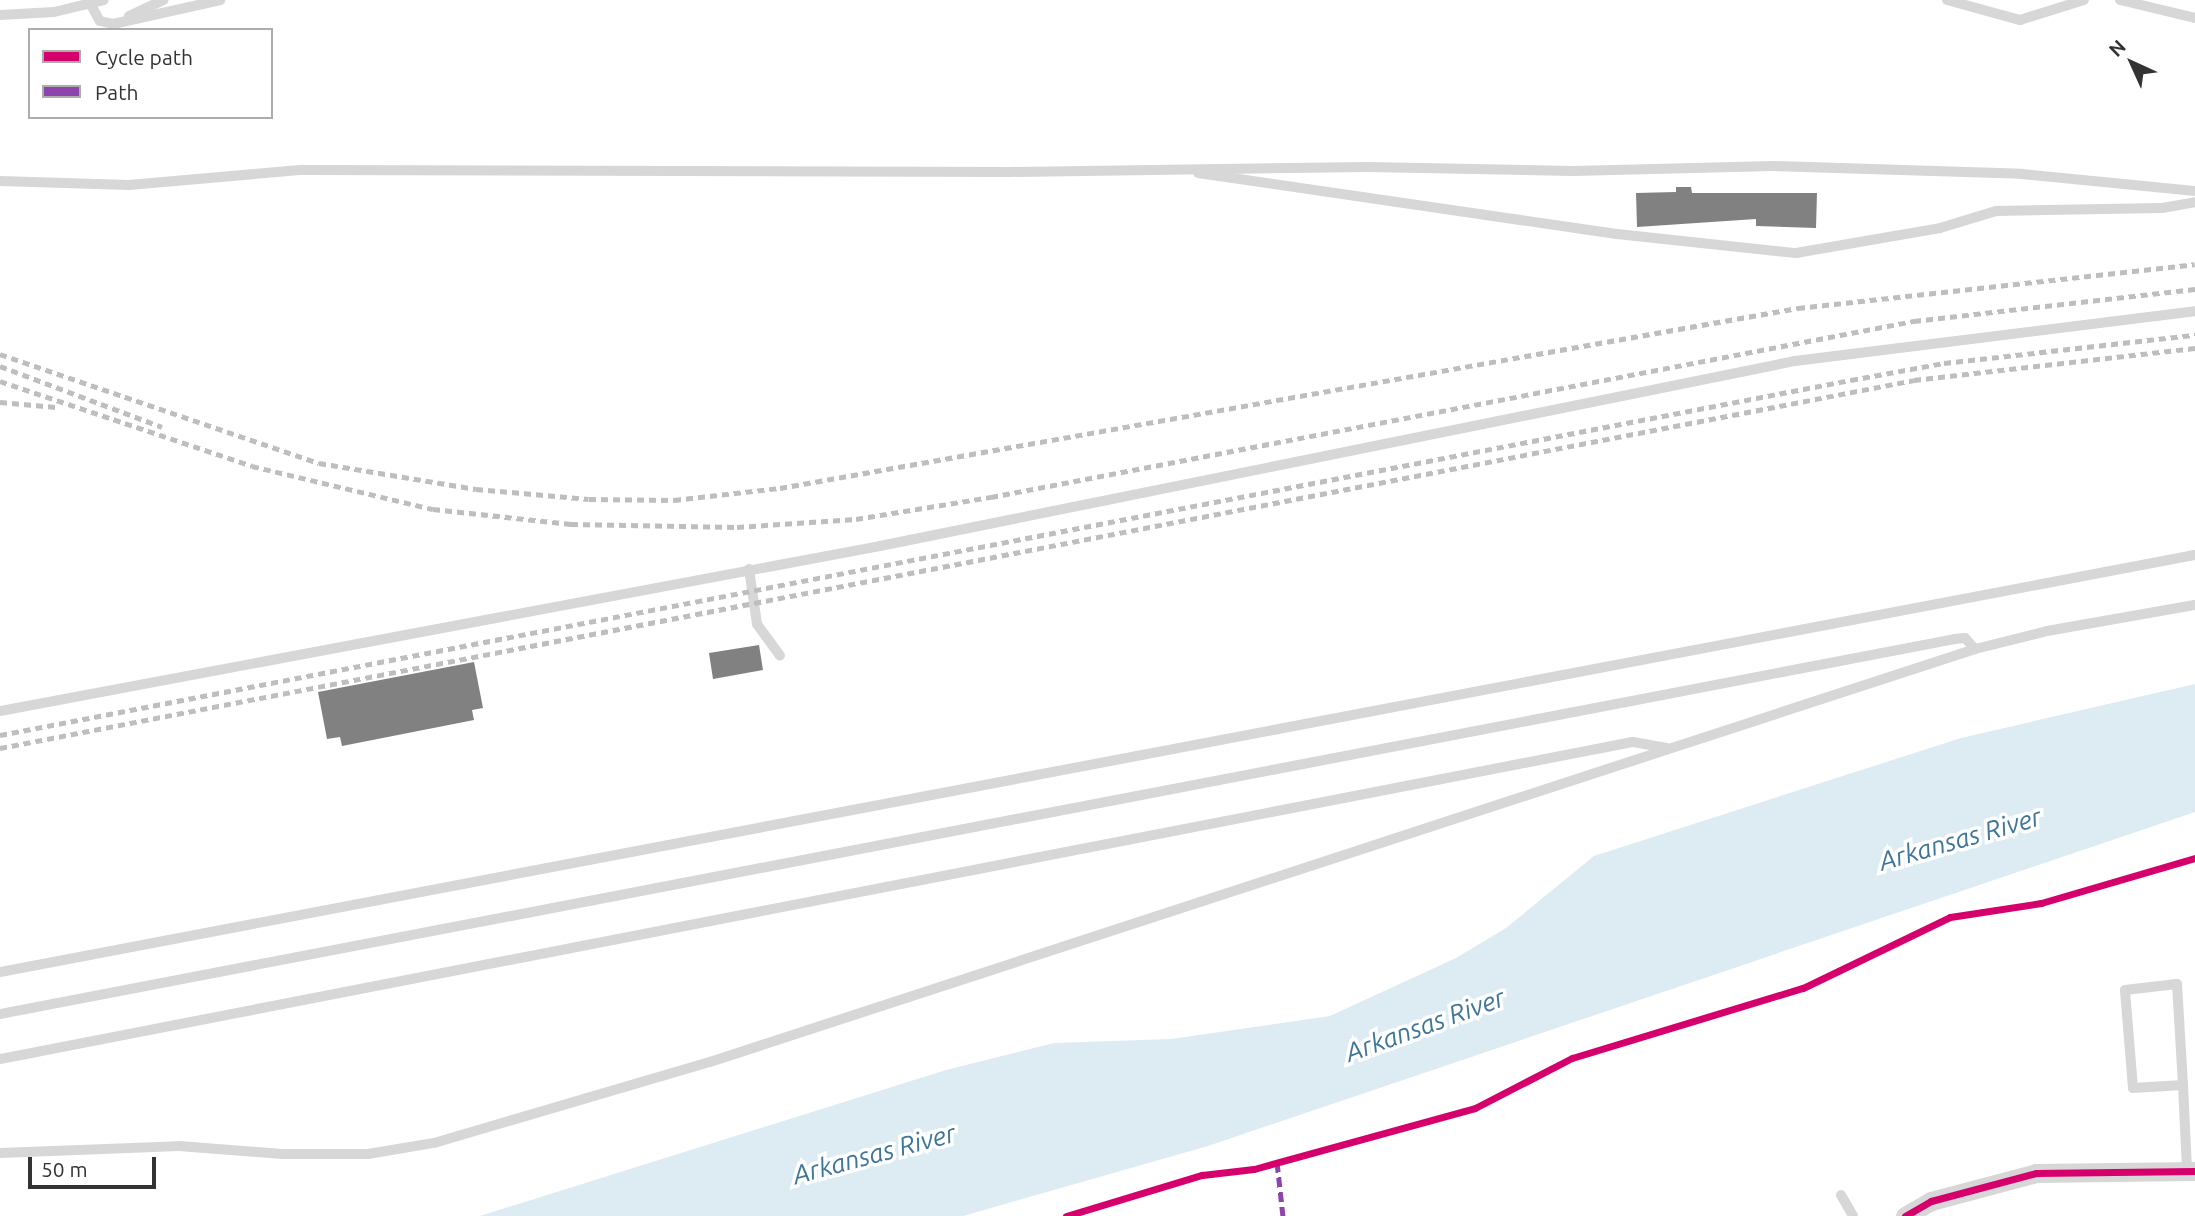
<!DOCTYPE html>
<html>
<head>
<meta charset="utf-8">
<style>
  body { margin:0 }
  #map { position:relative; width:2195px; height:1216px; overflow:hidden; background:#fff; font-family:Ubuntu,sans-serif }
  div>[style] { position:absolute }
  .water>* { inset:0; background:#ddebf3 }
  .building>* { inset:0; background:#818181 }
  .service>* { height:10px; margin:-5px; padding:0 5px; transform-origin:5px; border-radius:5px; background:#d7d7d7 }
  .minor>* { height:19px; margin:-9.5px; padding:0 9.5px; transform-origin:9.5px; border-radius:9.5px; background:#d7d7d7 }
  .rail>* { height:5px; margin-top:-2.5px; transform-origin:0; background:repeating-linear-gradient(90deg,#bebebe 0 7px,transparent 0 12px) }
  .quiet>* { height:5px; margin-top:-2.5px; transform-origin:0; background:repeating-linear-gradient(90deg,#8e44ad 0 10px,transparent 0 15px) }
  .cycleway>* { height:7px; margin:-3.5px; padding:0 3.5px; transform-origin:3.5px; border-radius:3.5px; background:#d6006c }
  span { translate:-50% -50%; white-space:nowrap; text-align:center; line-height:1.15; -webkit-text-stroke:7px #fff; paint-order:stroke }
  .water-label { font-size:26px; color:#3f7597; font-style:italic }
  .legend { position:absolute; left:28px; top:28px; width:245px; height:91px; box-sizing:border-box; background:#fff; border:2px solid #adadad; margin:0; padding:9px 12px; list-style:none; font-size:21px; color:#333 }
  .legend li { display:flex; align-items:center; gap:14px; height:35px }
  .legend b { width:35px; border:2px solid #adadad }
  .north { position:absolute; left:2097px; top:28px; width:70px; height:70px; -webkit-text-stroke:5px #fff; paint-order:stroke; rotate:315deg; font-size:19px; font-weight:700; line-height:28px; text-align:center; color:#333 }
  .north::after { content:''; display:block; margin:auto; width:24px; height:32px; background:#333; clip-path:polygon(50% 0,100% 100%,50% 72%,0 100%) }
  .scale { position:absolute; left:28px; top:1157px; width:128px; height:32px; box-sizing:border-box; border:4px solid #333; border-top:0; padding-left:9px; font-size:21px; line-height:24px; white-space:nowrap; color:#333; -webkit-text-stroke:5px #fff; paint-order:stroke }
</style>
</head>
<body>
<div id="map">
  <div class="water">
    <i style="clip-path:polygon(2195px 684px,2195px 812px,1208px 1146px,963px 1216px,480px 1216px,946px 1070px,1054px 1043px,1171px 1039px,1330px 1016px,1456px 958px,1506px 928px,1594px 856px,1961px 738px)"></i>
  </div>
  <div class="building">
    <i style="clip-path:polygon(1676px 187px,1691px 187px,1692px 193px,1817px 193px,1816px 228px,1756px 226px,1756px 219px,1637px 227px,1636px 193px,1676px 192px)"></i>
    <i style="clip-path:polygon(759px 645px,763px 670px,713px 679px,709px 653px)"></i>
    <i style="clip-path:polygon(474px 662px,483px 708px,472px 710px,474px 720px,342px 746px,340px 737px,327px 739px,318px 692px)"></i>
  </div>
  <div class="service">
    <i style="left:1947px;top:0;width:76px;rotate:15.3deg"></i>
    <i style="left:2020px;top:20px;width:67px;rotate:-17.4deg"></i>
    <i style="left:2120px;top:0;width:77px;rotate:13.5deg"></i>
    <i style="left:91px;top:5px;width:18px;rotate:61deg"></i>
    <i style="left:100px;top:21px;width:13px;rotate:13deg"></i>
    <i style="left:113px;top:24px;width:110px;rotate:-12.6deg"></i>
    <i style="left:0;top:15px;width:54px;rotate:-3.2deg"></i>
    <i style="left:54px;top:12px;width:51px;rotate:-13.5deg"></i>
    <i style="left:129px;top:16px;width:38px;rotate:-25deg"></i>
    <i style="left:1198px;top:173px;width:423px;rotate:8.3deg"></i>
    <i style="left:1617px;top:234px;width:180px;rotate:6.1deg"></i>
    <i style="left:1796px;top:253px;width:146px;rotate:-9.8deg"></i>
    <i style="left:1940px;top:228px;width:59px;rotate:-16.9deg"></i>
    <i style="left:1996px;top:211px;width:166px;rotate:-1deg"></i>
    <i style="left:2162px;top:208px;width:34px;rotate:-10deg"></i>
    <i style="left:0;top:181px;width:129px;rotate:1.8deg"></i>
    <i style="left:129px;top:185px;width:174px;rotate:-5deg"></i>
    <i style="left:302px;top:170px;width:706px;rotate:0.16deg"></i>
    <i style="left:1008px;top:172px;width:360px;rotate:-0.8deg"></i>
    <i style="left:1368px;top:167px;width:205px;rotate:1.1deg"></i>
    <i style="left:1573px;top:171px;width:201px;rotate:-1.4deg"></i>
    <i style="left:1774px;top:166px;width:248px;rotate:1.8deg"></i>
    <i style="left:2022px;top:174px;width:174px;rotate:5.6deg"></i>
    <i style="left:749px;top:569px;width:56px;rotate:81.7deg"></i>
    <i style="left:757px;top:624px;width:39px;rotate:54deg"></i>
    <i style="left:0;top:711px;width:895px;rotate:-10.62deg"></i>
    <i style="left:880px;top:546px;width:934px;rotate:-11.43deg"></i>
    <i style="left:1795px;top:361px;width:403px;rotate:-7.1deg"></i>
    <i style="left:0;top:972px;width:2234px;rotate:-10.76deg"></i>
    <i style="left:0;top:1014px;width:1990px;rotate:-10.86deg"></i>
    <i style="left:1954px;top:639px;width:11px;rotate:-5deg"></i>
    <i style="left:1965px;top:638px;width:15px;rotate:48deg"></i>
    <i style="left:0;top:1059px;width:1663px;rotate:-10.99deg"></i>
    <i style="left:1633px;top:742px;width:34px;rotate:10deg"></i>
    <i style="left:2183px;top:1085px;width:50px;rotate:176.6deg"></i>
    <i style="left:2133px;top:1088px;width:98px;rotate:-94.7deg"></i>
    <i style="left:2125px;top:990px;width:52px;rotate:-6.6deg"></i>
    <i style="left:2177px;top:984px;width:101px;rotate:86.6deg"></i>
    <i style="left:2183px;top:1085px;width:86px;rotate:87.3deg"></i>
    <i style="left:0;top:1153px;width:179px;rotate:-2.2deg"></i>
    <i style="left:179px;top:1146px;width:104px;rotate:4.4deg"></i>
    <i style="left:283px;top:1154px;width:85px"></i>
    <i style="left:368px;top:1154px;width:67px;rotate:-9.5deg"></i>
    <i style="left:434px;top:1143px;width:288px;rotate:-16.4deg"></i>
    <i style="left:710px;top:1062px;width:1331px;rotate:-18.08deg"></i>
    <i style="left:1975px;top:649px;width:74px;rotate:-14deg"></i>
    <i style="left:2047px;top:631px;width:150px;rotate:-10deg"></i>
    <i style="left:1841px;top:1195px;width:24px;rotate:60deg"></i>
  </div>
  <div class="minor">
    <i style="left:1905px;top:1216px;width:30px;rotate:-30deg"></i>
    <i style="left:1931px;top:1201px;width:109px;rotate:-14.9deg"></i>
    <i style="left:2036px;top:1173px;width:159px;rotate:-0.7deg"></i>
  </div>
  <div class="rail">
    <i style="left:0;top:354px;width:337px;rotate:18.9deg"></i>
    <i style="left:319px;top:463px;width:159px;rotate:9.4deg"></i>
    <i style="left:476px;top:489px;width:113px;rotate:5.1deg"></i>
    <i style="left:589px;top:499px;width:85px;rotate:0.7deg"></i>
    <i style="left:674px;top:500px;width:107px;rotate:-6.5deg"></i>
    <i style="left:780px;top:488px;width:1034px;rotate:-10.03deg"></i>
    <i style="left:1798px;top:308px;width:399px;rotate:-6.3deg"></i>
    <i style="left:0;top:366px;width:173px;rotate:20.6deg"></i>
    <i style="left:0;top:381px;width:266px;rotate:18.6deg"></i>
    <i style="left:252px;top:466px;width:186px;rotate:13.4deg"></i>
    <i style="left:433px;top:509px;width:139px;rotate:6.2deg"></i>
    <i style="left:571px;top:524px;width:166px;rotate:1deg"></i>
    <i style="left:737px;top:527px;width:119px;rotate:-3.8deg"></i>
    <i style="left:856px;top:519px;width:137px;rotate:-9.3deg"></i>
    <i style="left:991px;top:497px;width:940px;rotate:-10.8deg"></i>
    <i style="left:1914px;top:321px;width:283px;rotate:-6.5deg"></i>
    <i style="left:0;top:402px;width:56px;rotate:5.1deg"></i>
    <i style="left:0;top:735px;width:1885px;rotate:-10.86deg"></i>
    <i style="left:1851px;top:380px;width:95px;rotate:-10.4deg"></i>
    <i style="left:1944px;top:363px;width:253px;rotate:-6.4deg"></i>
    <i style="left:0;top:748px;width:1949px;rotate:-10.88deg"></i>
    <i style="left:1914px;top:380px;width:283px;rotate:-6.5deg"></i>
  </div>
  <div class="quiet">
    <i style="left:1277px;top:1162px;width:54px;rotate:83.7deg"></i>
  </div>
  <div class="cycleway">
    <i style="left:1066px;top:1216px;width:142px;rotate:-16.8deg"></i>
    <i style="left:1202px;top:1175px;width:52px;rotate:-6.6deg"></i>
    <i style="left:1254px;top:1169px;width:229px;rotate:-15.4deg"></i>
    <i style="left:1475px;top:1108px;width:109px;rotate:-27.3deg"></i>
    <i style="left:1572px;top:1058px;width:241px;rotate:-16.9deg"></i>
    <i style="left:1803px;top:988px;width:163px;rotate:-25.8deg"></i>
    <i style="left:1950px;top:917px;width:92px;rotate:-8.7deg"></i>
    <i style="left:2041px;top:903px;width:160px;rotate:-16.3deg"></i>
    <i style="left:1905px;top:1216px;width:30px;rotate:-30deg"></i>
    <i style="left:1931px;top:1201px;width:109px;rotate:-14.9deg"></i>
    <i style="left:2036px;top:1173px;width:159px;rotate:-0.7deg"></i>
  </div>
  <div class="water-label">
    <span style="left:1960px;top:839px;rotate:-16deg">Arkansas River</span>
    <span style="left:1425px;top:1025px;rotate:-20deg">Arkansas River</span>
    <span style="left:874px;top:1154px;rotate:-15deg">Arkansas River</span>
  </div>
  <ul class="legend">
  <li><b style="height:9px;background:#d6006c"></b>Cycle path</li>
  <li><b style="height:9px;background:#8e44ad"></b>Path</li>
  </ul>
  <div class="north">N</div>
  <div class="scale">50 m</div>
</div>
</body>
</html>
